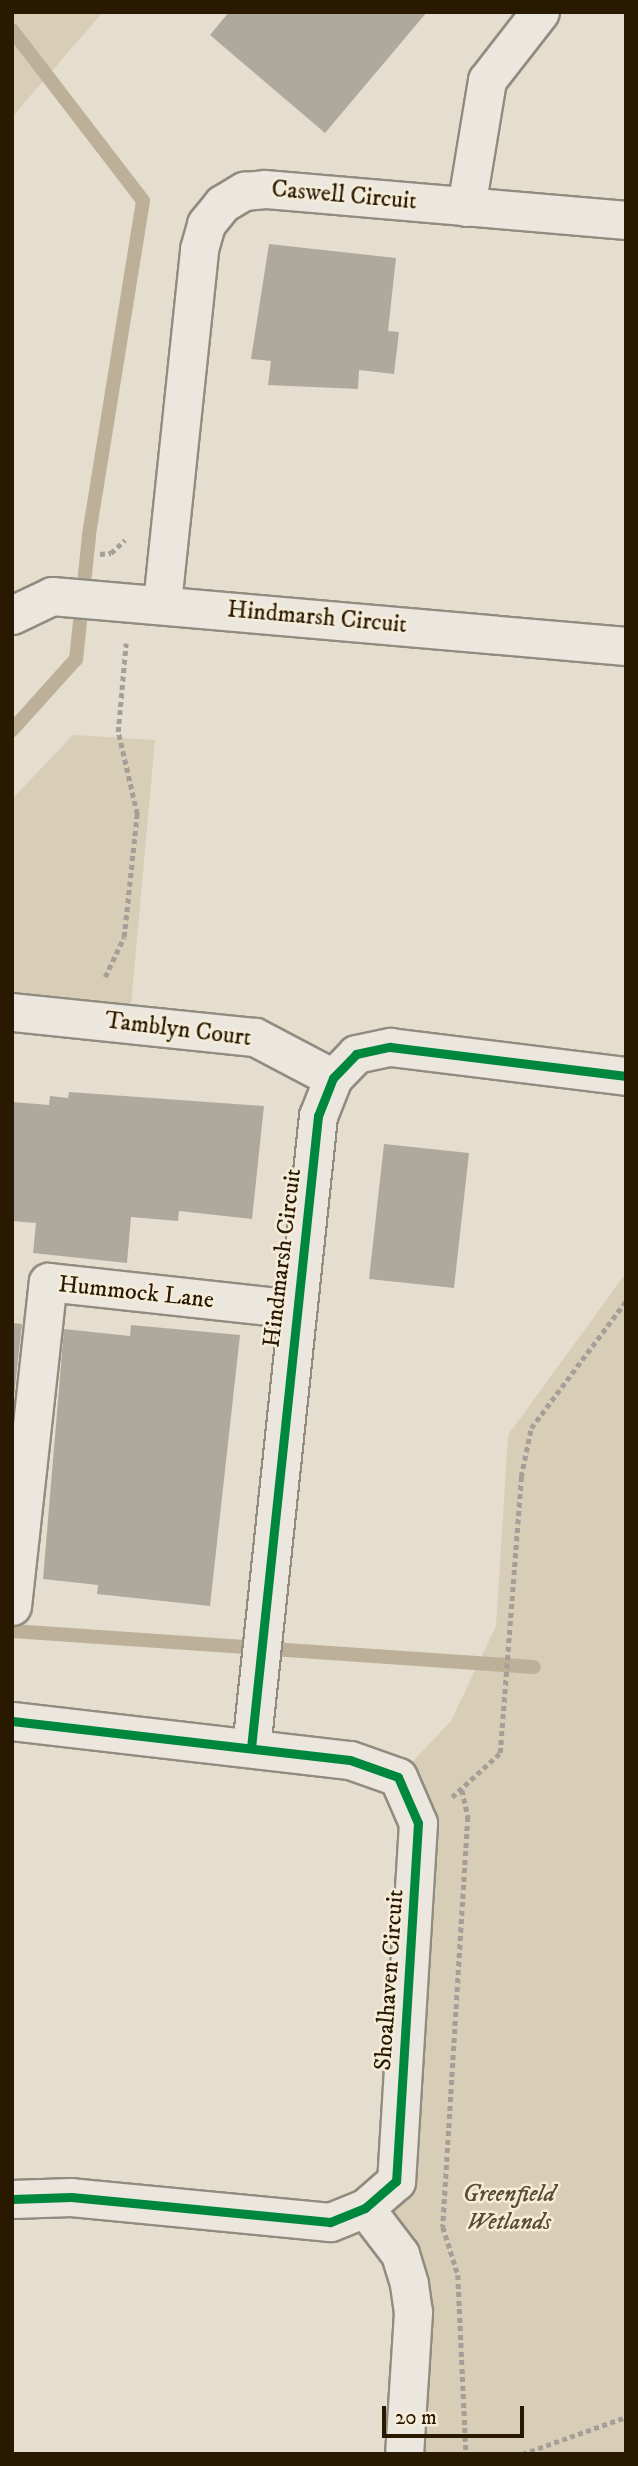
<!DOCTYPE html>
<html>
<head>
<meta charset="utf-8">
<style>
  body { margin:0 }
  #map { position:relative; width:638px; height:2466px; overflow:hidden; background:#e5decf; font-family:"IM FELL DW Pica",serif }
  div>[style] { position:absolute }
  .green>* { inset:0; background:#d8cdb7 }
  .stream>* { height:14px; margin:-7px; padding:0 7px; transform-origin:7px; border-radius:7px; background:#bdb099 }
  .building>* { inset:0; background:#afa99d }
  .path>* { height:4.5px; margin-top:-2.25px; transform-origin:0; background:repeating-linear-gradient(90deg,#a4a097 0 5px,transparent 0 8.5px) }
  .roads { filter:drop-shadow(2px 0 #918c80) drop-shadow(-2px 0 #918c80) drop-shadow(0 2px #918c80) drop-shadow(0 -2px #918c80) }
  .minor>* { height:37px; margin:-18.5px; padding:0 18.5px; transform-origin:18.5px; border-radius:18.5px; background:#ebe7df }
  .cycleway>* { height:9px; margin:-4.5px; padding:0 4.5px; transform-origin:4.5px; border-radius:4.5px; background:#00873e }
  span { translate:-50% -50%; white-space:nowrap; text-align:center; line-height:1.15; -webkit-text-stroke:5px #f5ecd9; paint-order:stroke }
  .street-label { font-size:24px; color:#291901 }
  .park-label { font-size:24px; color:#5a4b32; font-style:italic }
  .frame { position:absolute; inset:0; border:14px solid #291901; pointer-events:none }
  .scale { position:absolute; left:382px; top:2406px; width:142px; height:32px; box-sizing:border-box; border:4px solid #291901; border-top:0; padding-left:9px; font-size:21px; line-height:24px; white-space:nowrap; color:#291901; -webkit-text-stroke:5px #f5ecd9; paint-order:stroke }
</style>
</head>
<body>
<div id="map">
  <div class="green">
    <i style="clip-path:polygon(12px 12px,103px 12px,12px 117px)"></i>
    <i style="clip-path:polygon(73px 735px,155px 740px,130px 1017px,12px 1006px,12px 799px)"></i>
    <i style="clip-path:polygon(626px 1273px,626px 2454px,404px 2454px,413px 2312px,365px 2208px,396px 2181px,417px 1870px,398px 1777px,451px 1721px,496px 1626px,508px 1435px)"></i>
  </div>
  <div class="stream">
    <i style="left:12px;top:30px;width:215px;rotate:52.5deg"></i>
    <i style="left:143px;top:201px;width:339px;rotate:99.2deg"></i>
    <i style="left:89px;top:536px;width:124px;rotate:96deg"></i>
    <i style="left:76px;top:659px;width:96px;rotate:132deg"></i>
    <i style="left:12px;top:1631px;width:523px;rotate:3.95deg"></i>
  </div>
  <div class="building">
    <i style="clip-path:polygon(229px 12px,427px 12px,325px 133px,210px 35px)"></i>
    <i style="clip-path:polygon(269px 244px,396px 258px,388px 331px,399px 332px,394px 374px,359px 370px,358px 389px,268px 385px,271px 361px,251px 359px)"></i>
    <i style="clip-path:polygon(69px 1092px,264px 1106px,252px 1219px,179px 1211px,178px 1221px,131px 1217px,127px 1263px,33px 1253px,36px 1223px,12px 1221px,12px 1102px,49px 1105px,50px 1096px,68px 1098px)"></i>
    <i style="clip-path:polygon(384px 1144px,469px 1153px,454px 1288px,369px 1279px)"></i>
    <i style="clip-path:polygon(12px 1323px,22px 1324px,12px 1414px)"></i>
    <i style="clip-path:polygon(131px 1325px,240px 1335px,210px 1606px,97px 1594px,98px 1585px,43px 1579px,64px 1329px,130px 1336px)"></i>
  </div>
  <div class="path">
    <i style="left:100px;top:554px;width:11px;rotate:-5deg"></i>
    <i style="left:111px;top:553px;width:19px;rotate:-43deg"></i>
    <i style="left:105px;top:977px;width:44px;rotate:-64.6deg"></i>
    <i style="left:124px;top:937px;width:124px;rotate:-84deg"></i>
    <i style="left:137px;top:814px;width:84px;rotate:-103deg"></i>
    <i style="left:118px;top:732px;width:89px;rotate:-84.9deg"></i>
    <i style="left:462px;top:1790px;width:28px;rotate:77deg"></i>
    <i style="left:468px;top:1817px;width:411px;rotate:93.5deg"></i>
    <i style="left:443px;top:2227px;width:50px;rotate:72.6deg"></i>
    <i style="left:458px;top:2275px;width:179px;rotate:87.4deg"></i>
    <i style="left:452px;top:1797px;width:65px;rotate:-42.5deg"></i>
    <i style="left:500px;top:1753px;width:277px;rotate:-85.6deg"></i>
    <i style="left:521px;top:1477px;width:50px;rotate:-78.5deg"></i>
    <i style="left:531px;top:1428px;width:159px;rotate:-53.2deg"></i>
    <i style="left:522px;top:2454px;width:110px;rotate:-19.6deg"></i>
  </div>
  <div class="roads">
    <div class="minor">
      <i style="left:466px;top:207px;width:129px;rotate:-80.6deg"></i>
      <i style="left:487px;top:80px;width:86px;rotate:-52.1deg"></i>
      <i style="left:162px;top:603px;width:356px;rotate:-84deg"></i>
      <i style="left:199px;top:249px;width:26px;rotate:-74deg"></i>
      <i style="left:206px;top:224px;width:26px;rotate:-51deg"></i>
      <i style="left:222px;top:204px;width:26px;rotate:-31deg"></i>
      <i style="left:244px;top:191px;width:21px;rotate:-5deg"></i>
      <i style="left:265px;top:189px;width:362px;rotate:4.9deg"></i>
      <i style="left:12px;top:615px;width:44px;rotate:-25.4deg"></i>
      <i style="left:52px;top:596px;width:576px;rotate:4.98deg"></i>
      <i style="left:12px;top:1012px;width:244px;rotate:5.9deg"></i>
      <i style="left:255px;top:1037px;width:88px;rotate:27.7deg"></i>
      <i style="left:12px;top:1606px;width:326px;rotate:-83.7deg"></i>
      <i style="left:48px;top:1282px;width:248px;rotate:6.2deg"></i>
      <i style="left:12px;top:1721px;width:340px;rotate:6.6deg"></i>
      <i style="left:350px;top:1760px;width:51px;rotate:19.5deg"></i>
      <i style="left:398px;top:1777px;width:50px;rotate:66.5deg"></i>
      <i style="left:418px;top:1823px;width:359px;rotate:93.5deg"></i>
      <i style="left:396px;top:2181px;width:41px;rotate:138.9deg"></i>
      <i style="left:365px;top:2208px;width:38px;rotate:158deg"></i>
      <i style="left:330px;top:2222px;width:260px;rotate:-174.5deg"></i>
      <i style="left:71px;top:2197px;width:59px;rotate:178.1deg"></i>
      <i style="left:251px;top:1748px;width:636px;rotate:-83.95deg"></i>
      <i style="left:318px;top:1116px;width:41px;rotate:-68.5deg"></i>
      <i style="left:333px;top:1078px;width:33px;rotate:-46deg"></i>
      <i style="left:356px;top:1054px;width:35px;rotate:-12deg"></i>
      <i style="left:390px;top:1047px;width:238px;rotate:7deg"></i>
      <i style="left:365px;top:2208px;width:58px;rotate:52.7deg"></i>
      <i style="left:400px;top:2254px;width:31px;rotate:73deg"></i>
      <i style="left:409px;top:2284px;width:28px;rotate:82deg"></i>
      <i style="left:413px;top:2312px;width:142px;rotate:93.6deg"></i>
    </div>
  </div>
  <div class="cycleway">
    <i style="left:12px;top:1721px;width:340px;rotate:6.6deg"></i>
    <i style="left:350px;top:1760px;width:51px;rotate:19.5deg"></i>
    <i style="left:398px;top:1777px;width:50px;rotate:66.5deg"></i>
    <i style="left:418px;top:1823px;width:359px;rotate:93.5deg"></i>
    <i style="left:396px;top:2181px;width:41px;rotate:138.9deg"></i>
    <i style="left:365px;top:2208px;width:38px;rotate:158deg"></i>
    <i style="left:330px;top:2222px;width:260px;rotate:-174.5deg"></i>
    <i style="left:71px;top:2197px;width:59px;rotate:178.1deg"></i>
    <i style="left:251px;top:1748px;width:636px;rotate:-83.95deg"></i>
    <i style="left:318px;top:1116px;width:41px;rotate:-68.5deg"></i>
    <i style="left:333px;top:1078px;width:33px;rotate:-46deg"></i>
    <i style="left:356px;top:1054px;width:35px;rotate:-12deg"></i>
    <i style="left:390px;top:1047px;width:238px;rotate:7deg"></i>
  </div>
  <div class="street-label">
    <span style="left:344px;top:196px;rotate:5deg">Caswell Circuit</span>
    <span style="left:317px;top:618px;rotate:5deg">Hindmarsh Circuit</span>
    <span style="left:178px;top:1030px;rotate:7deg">Tamblyn Court</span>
    <span style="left:283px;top:1258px;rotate:-83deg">Hindmarsh Circuit</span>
    <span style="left:136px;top:1293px;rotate:6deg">Hummock Lane</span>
    <span style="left:390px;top:1980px;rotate:-86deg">Shoalhaven Circuit</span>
  </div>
  <div class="park-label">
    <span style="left:509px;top:2209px">Greenfield<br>Wetlands</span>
  </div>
  <div class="frame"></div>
  <div class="scale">20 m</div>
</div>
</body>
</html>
